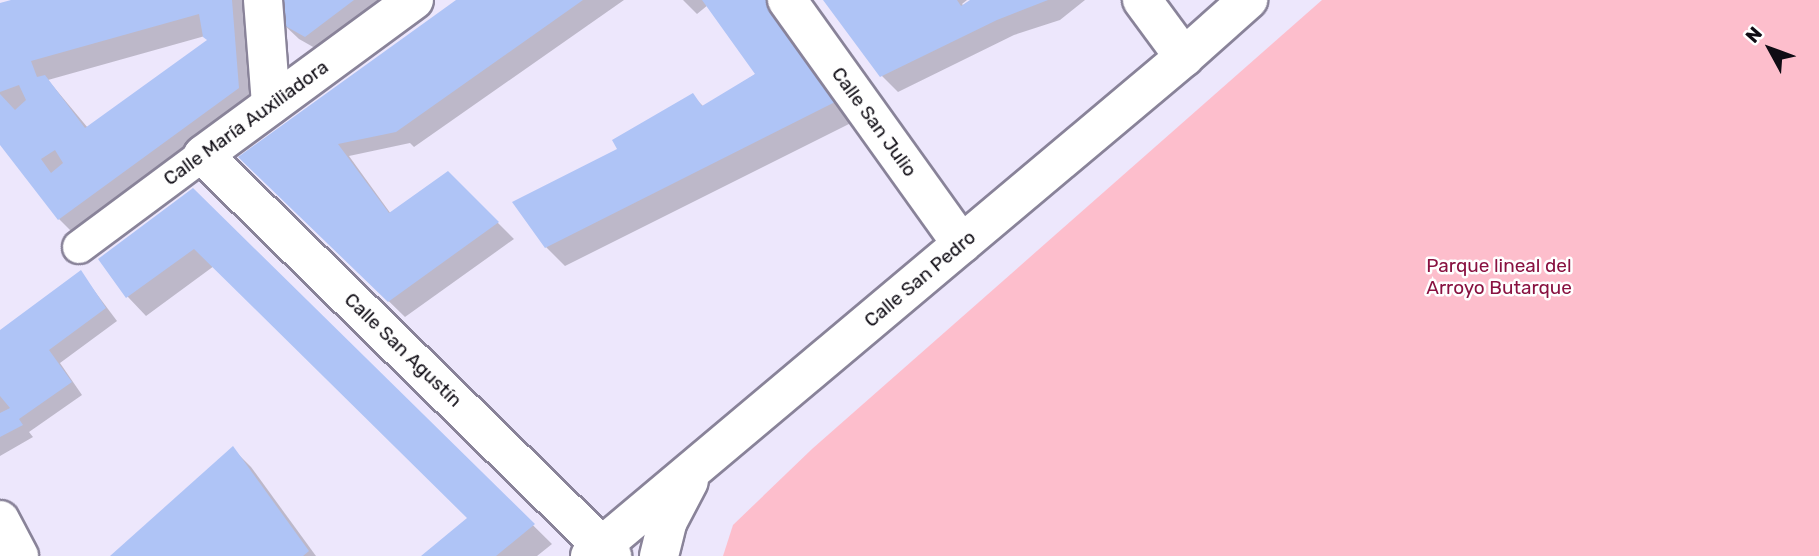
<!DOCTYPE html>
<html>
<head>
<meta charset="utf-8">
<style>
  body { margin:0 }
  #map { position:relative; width:1819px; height:556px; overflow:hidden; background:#ede7fc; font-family:Rubik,sans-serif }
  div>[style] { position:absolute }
  .green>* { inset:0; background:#fdbecc }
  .shadow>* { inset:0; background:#0003 }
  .building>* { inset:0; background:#afc4f6 }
  .roads { filter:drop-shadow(2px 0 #898399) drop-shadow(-2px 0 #898399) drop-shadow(0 2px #898399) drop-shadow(0 -2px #898399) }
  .pedestrian>* { height:32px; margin:-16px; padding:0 16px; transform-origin:16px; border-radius:16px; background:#fff }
  .minor>* { height:38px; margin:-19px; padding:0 19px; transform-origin:19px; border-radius:19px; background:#fff }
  span { translate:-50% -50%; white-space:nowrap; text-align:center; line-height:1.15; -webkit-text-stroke:5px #fff; paint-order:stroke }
  .street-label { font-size:19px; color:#0f0c14 }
  .park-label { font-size:19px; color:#891241 }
  .north { position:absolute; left:1735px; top:14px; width:70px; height:70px; -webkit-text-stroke:5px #fff; paint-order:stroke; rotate:311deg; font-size:19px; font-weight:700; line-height:28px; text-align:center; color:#0f0c14 }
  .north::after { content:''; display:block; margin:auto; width:24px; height:32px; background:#0f0c14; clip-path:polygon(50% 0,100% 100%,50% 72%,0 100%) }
</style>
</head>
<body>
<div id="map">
  <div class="green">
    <i style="clip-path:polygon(1322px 0,1819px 0,1819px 556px,723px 556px,733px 525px,812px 449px)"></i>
  </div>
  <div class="shadow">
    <i style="clip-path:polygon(evenodd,17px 0,249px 0,257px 107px,78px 238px,59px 219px,0 143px,0 5px,17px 0,205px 36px,209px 40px,88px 128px,48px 80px,205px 36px)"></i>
    <i style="clip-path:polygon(280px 0,391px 0,322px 52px,299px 39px,282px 23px)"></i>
    <i style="clip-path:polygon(458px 0,624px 0,414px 147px,410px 143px,349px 156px,391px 214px,448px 173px,514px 239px,405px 317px,241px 157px)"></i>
    <i style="clip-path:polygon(683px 0,768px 0,857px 120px,565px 266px,546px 247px,619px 150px,692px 95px,704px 107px,757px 73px,708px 5px,697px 14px)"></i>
    <i style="clip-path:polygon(825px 0,967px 0,962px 4px,964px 6px,973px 0,1085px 0,1060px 20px,1014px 35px,898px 92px,882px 76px)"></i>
    <i style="clip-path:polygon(193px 190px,552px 544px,537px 556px,424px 556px,470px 518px,214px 266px,146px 316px,128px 297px,100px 259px)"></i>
    <i style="clip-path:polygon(81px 273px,117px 321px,60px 363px,82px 395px,29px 432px,33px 437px,0 456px,0 332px)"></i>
    <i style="clip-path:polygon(233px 449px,251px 467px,316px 556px,113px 556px)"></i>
  </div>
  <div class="building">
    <i style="clip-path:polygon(evenodd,11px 0,232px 0,239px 88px,58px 220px,0 145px,0 94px,15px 110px,26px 100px,19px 85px,0 92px,0 3px,11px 0,199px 14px,203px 37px,207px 40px,85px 128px,45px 75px,37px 77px,31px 61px,199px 14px,11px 0,55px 150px,63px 163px,51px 173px,41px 159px,55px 150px)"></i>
    <i style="clip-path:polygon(279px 0,354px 0,305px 37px,280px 23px)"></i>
    <i style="clip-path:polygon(456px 0,583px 0,396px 132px,338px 144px,389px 213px,448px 171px,499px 222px,388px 302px,238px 157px)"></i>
    <i style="clip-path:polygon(702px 0,766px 0,839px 100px,545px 248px,512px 202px,617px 149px,612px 140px,693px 93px,702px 106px,755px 74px)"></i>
    <i style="clip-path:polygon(823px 0,957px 0,961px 6px,970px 0,1048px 0,997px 20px,880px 77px)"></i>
    <i style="clip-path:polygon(193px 188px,535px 524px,496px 556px,421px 556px,467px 518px,194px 249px,126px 298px,98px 259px)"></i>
    <i style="clip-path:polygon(81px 270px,106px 308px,49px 350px,72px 382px,19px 419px,23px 425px,0 437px,0 413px,10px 408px,0 396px,0 330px)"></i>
    <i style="clip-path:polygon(233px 446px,309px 551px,303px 556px,110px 556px)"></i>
  </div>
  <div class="roads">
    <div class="pedestrian">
      <i style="left:79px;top:247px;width:154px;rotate:-36.6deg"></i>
    </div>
    <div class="minor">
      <i style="left:263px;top:0;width:105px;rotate:85.6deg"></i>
      <i style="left:414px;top:0;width:262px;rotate:143.7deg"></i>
      <i style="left:203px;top:155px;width:573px;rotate:44.43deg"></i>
      <i style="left:787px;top:0;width:300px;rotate:54.4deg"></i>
      <i style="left:1142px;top:0;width:71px;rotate:53.6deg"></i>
      <i style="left:0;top:520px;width:41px;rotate:62.2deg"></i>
      <i style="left:590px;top:556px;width:776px;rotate:-40.03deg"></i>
      <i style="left:1184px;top:57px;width:86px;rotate:-41.7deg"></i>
      <i style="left:659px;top:556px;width:34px;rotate:-76deg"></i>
      <i style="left:667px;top:523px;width:47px;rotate:-62.4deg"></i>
    </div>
  </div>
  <div class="street-label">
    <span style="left:874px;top:122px;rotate:54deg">Calle San Julio</span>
    <span style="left:246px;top:123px;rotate:-36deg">Calle María Auxiliadora</span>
    <span style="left:920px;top:279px;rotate:-40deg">Calle San Pedro</span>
    <span style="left:403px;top:350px;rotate:44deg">Calle San Agustín</span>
  </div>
  <div class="park-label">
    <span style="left:1499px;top:277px">Parque lineal del<br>Arroyo Butarque</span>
  </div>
  <div class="north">N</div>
</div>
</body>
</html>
